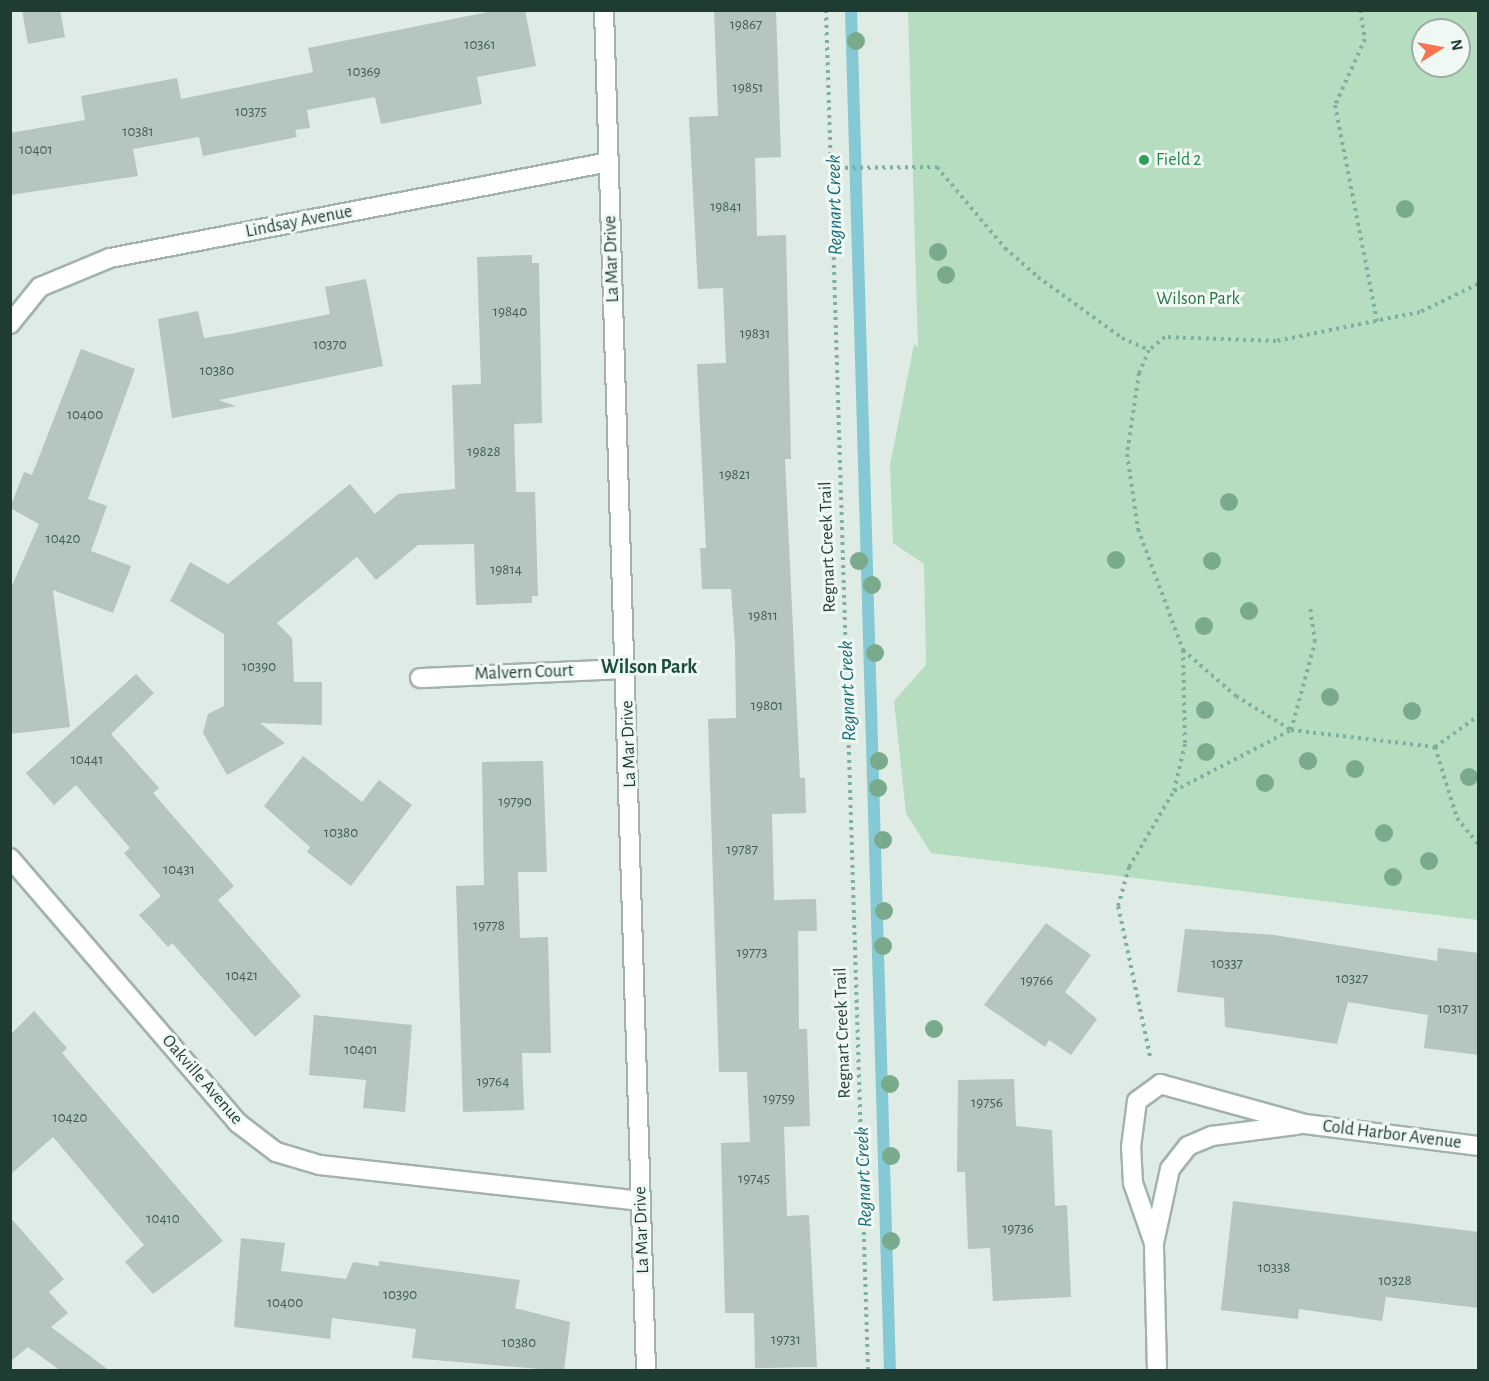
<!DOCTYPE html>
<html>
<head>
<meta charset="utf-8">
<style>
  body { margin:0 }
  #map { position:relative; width:1489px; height:1381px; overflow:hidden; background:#dfebe5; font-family:"Alegreya Sans",sans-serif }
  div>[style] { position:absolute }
  .green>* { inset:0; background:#b7ddc0 }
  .stream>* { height:12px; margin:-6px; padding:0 6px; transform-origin:6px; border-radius:6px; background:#84c9d3 }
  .building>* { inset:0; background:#b4c6be }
  .path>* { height:4px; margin-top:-2px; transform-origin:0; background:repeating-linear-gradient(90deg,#7eb09f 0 3px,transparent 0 7.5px) }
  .roads { filter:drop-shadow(2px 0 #a2b3ac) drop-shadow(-2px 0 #a2b3ac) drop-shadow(0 2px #a2b3ac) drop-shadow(0 -2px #a2b3ac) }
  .street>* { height:18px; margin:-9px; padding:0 9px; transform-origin:9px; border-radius:9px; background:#fff }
  .trees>* { width:18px; height:18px; margin:-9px; border-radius:50%; background:#7aaa8c }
  .dots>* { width:16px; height:16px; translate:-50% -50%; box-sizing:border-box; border:3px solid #f0f8f3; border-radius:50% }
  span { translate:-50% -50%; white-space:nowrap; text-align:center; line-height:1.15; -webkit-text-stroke:6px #f0f8f3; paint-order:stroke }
  .number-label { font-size:15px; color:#445e56 }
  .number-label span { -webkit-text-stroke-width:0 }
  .leisure-label { font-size:18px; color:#27864d }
  .left { translate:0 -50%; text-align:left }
  .street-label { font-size:18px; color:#1f3c33 }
  .park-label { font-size:18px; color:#287443 }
  .water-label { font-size:20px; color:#186c7a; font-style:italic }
  .neighbourhood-label { font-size:20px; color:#1b4e40; font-weight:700 }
  .frame { position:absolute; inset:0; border:12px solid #1f3c33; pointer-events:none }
  .north { position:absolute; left:1411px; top:18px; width:60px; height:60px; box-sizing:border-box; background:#f0f8f3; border:2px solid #9cada6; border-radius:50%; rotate:79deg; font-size:16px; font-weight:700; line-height:24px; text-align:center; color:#1f3c33 }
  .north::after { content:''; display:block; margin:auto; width:21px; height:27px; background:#f87451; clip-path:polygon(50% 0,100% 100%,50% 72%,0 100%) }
</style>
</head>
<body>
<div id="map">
  <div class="green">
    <i style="clip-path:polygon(evenodd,908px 11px,1478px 11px,1478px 920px,931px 853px,906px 813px,894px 701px,926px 665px,924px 564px,893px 543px,890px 465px,914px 344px,918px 347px,908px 11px,1423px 30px,1459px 30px,1459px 66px,1423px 66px,1423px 30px)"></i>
  </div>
  <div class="stream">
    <i style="left:851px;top:10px;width:1361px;rotate:88.36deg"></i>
  </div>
  <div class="building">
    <i style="clip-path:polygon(22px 10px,60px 10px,65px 37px,28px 44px)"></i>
    <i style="clip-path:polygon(498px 10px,525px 10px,536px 66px,477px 77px,482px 104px,381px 124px,375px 97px,307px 110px,310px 128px,295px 130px,297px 137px,203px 156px,199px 137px,133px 149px,138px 176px,10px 195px,10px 133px,85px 120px,81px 96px,177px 78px,181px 99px,313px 72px,308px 48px)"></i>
    <i style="clip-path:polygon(714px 10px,776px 10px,781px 157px,755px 158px,757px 236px,786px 235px,791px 459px,785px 459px,800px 778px,805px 778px,806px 813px,772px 814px,774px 900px,816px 899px,817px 931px,798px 931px,799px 1029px,807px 1029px,810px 1126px,784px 1127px,787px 1216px,809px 1215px,817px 1367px,755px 1368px,754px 1313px,725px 1313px,721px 1143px,750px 1142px,747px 1072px,719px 1072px,708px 719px,736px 718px,735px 645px,731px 589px,702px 589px,700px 548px,706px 548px,697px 364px,726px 363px,723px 288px,698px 289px,689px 117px,718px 116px)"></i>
    <i style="clip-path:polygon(532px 255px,532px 263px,539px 263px,542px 423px,514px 424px,516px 492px,535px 492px,538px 596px,532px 596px,532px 603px,476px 605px,474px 544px,418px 545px,376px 580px,357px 557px,277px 623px,292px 638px,294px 682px,322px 682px,322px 725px,260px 723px,285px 743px,227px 775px,203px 733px,208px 714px,224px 706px,224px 634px,170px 601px,190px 562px,228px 584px,350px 484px,375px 514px,398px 494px,455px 489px,452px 385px,481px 384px,477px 257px)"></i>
    <i style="clip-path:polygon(366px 279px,383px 366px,219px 400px,236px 406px,172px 418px,158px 319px,198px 311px,204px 338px,230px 334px,330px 314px,325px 287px)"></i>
    <i style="clip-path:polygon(81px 349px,135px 369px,88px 499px,107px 506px,91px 551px,131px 566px,113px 613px,53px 590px,70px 727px,10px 734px,10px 590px,39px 524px,10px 508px,24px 472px,32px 475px)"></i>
    <i style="clip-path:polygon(136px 674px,154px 693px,111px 734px,159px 788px,153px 793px,234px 886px,218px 900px,301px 996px,255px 1037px,172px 943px,168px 947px,139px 915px,161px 896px,124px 853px,130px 848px,76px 785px,54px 805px,26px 773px)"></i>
    <i style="clip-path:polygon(303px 756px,362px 802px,379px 780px,412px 805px,351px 886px,307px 852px,310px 847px,264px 806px)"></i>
    <i style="clip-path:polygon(543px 761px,547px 872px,518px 872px,520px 938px,548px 937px,551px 1053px,522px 1053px,524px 1110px,463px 1112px,456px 886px,484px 885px,482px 762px)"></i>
    <i style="clip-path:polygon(1046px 923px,1091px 955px,1065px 992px,1097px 1019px,1071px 1055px,1049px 1040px,1045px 1047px,984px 1005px)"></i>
    <i style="clip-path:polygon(1185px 929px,1274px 935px,1437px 961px,1438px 948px,1479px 953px,1479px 1055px,1424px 1048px,1428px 1015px,1348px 1002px,1337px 1044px,1225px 1027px,1224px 998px,1177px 992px)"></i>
    <i style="clip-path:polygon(34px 1011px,67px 1048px,62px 1053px,223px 1241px,153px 1294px,125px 1262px,144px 1245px,53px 1137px,10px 1175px,10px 1035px)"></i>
    <i style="clip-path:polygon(314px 1015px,412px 1025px,405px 1112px,363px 1108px,366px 1080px,309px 1075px)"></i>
    <i style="clip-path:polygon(1014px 1079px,1016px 1126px,1052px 1130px,1055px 1206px,1067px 1205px,1071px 1297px,993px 1301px,990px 1248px,968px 1249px,965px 1172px,957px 1172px,958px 1080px)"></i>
    <i style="clip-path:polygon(1233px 1201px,1479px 1232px,1479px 1308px,1386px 1297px,1382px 1321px,1299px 1309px,1298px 1319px,1221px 1310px)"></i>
    <i style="clip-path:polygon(10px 1217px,64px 1279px,49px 1292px,68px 1313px,51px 1327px,110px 1371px,61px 1371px,28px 1347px,10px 1362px)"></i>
    <i style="clip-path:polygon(241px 1238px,285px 1243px,281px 1271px,346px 1279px,353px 1262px,379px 1266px,379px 1261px,520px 1280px,515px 1308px,570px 1322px,564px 1371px,412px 1358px,416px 1329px,332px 1318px,330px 1339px,234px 1327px)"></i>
  </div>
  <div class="path">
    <i style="left:826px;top:10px;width:1361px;rotate:88.23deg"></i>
    <i style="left:1360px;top:10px;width:29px;rotate:80deg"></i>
    <i style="left:1365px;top:39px;width:72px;rotate:114.4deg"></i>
    <i style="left:1335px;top:105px;width:221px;rotate:79deg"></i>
    <i style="left:830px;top:168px;width:107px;rotate:-0.5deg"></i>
    <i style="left:937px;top:167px;width:106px;rotate:50deg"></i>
    <i style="left:1005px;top:248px;width:44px;rotate:41.3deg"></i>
    <i style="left:1038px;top:277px;width:104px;rotate:36deg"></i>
    <i style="left:1122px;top:338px;width:30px;rotate:24deg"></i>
    <i style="left:1478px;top:284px;width:64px;rotate:154.2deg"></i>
    <i style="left:1420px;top:312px;width:147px;rotate:168.6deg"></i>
    <i style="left:1276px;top:341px;width:111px;rotate:-177.9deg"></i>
    <i style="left:1165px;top:337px;width:21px;rotate:141deg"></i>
    <i style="left:1149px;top:350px;width:25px;rotate:113deg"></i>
    <i style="left:1139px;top:373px;width:82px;rotate:98.4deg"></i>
    <i style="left:1127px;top:454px;width:76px;rotate:81.7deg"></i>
    <i style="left:1138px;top:529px;width:129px;rotate:69.6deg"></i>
    <i style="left:1183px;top:650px;width:70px;rotate:41deg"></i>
    <i style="left:1236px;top:696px;width:65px;rotate:31.7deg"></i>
    <i style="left:1291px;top:730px;width:145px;rotate:6.7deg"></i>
    <i style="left:1435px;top:747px;width:53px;rotate:-35.8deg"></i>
    <i style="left:1183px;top:650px;width:94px;rotate:88.8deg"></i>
    <i style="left:1185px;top:744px;width:48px;rotate:103.2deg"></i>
    <i style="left:1174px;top:791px;width:132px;rotate:-27.5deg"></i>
    <i style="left:1291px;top:730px;width:91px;rotate:-74.7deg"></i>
    <i style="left:1315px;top:642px;width:36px;rotate:-98deg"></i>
    <i style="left:1435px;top:747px;width:74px;rotate:72.8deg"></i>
    <i style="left:1457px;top:818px;width:33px;rotate:51deg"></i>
    <i style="left:1150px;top:1056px;width:153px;rotate:-102deg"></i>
    <i style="left:1118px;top:906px;width:41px;rotate:-74.2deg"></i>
    <i style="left:1129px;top:867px;width:88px;rotate:-59.4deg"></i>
  </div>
  <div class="roads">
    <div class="street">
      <i style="left:604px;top:10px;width:1361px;rotate:88.23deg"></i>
      <i style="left:10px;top:324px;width:48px;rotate:-51deg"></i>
      <i style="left:40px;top:287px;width:76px;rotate:-22.5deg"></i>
      <i style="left:110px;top:258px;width:508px;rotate:-10.89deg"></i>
      <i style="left:420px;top:678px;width:207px;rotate:-2.5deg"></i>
      <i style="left:10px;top:858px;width:350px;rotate:49.3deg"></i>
      <i style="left:238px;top:1123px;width:48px;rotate:37.3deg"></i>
      <i style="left:276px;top:1152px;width:46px;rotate:16.5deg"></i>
      <i style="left:320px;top:1165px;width:323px;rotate:6.4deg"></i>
      <i style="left:1154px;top:1243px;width:64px;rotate:-109.3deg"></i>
      <i style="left:1133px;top:1183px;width:36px;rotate:-93deg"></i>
      <i style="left:1131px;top:1147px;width:46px;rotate:-82.6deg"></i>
      <i style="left:1137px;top:1101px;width:29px;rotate:-36deg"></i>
      <i style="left:1160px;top:1084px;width:150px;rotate:15.4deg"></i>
      <i style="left:1305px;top:1124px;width:174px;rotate:7.2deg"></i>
      <i style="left:1157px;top:1370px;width:127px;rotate:-91.4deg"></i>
      <i style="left:1154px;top:1243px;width:76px;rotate:-77.8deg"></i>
      <i style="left:1170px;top:1169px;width:29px;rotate:-52deg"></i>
      <i style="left:1188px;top:1146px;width:26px;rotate:-23deg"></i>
      <i style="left:1212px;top:1136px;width:86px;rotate:-7.4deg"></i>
    </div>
  </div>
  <div class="trees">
    <i style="left:856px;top:41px"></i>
    <i style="left:1405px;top:209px"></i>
    <i style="left:938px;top:252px"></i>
    <i style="left:946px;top:275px"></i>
    <i style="left:1229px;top:502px"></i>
    <i style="left:1116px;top:560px"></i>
    <i style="left:859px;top:561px"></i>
    <i style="left:1212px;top:561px"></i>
    <i style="left:872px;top:585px"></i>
    <i style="left:1249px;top:611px"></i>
    <i style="left:1204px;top:626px"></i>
    <i style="left:875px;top:653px"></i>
    <i style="left:1330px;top:697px"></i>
    <i style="left:1205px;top:710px"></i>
    <i style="left:1412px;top:711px"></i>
    <i style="left:1206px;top:752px"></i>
    <i style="left:879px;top:761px"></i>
    <i style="left:1308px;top:761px"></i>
    <i style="left:1355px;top:769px"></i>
    <i style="left:1469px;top:777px"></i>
    <i style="left:1265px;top:783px"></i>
    <i style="left:878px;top:788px"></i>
    <i style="left:1384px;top:833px"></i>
    <i style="left:883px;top:840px"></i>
    <i style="left:1429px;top:861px"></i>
    <i style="left:1393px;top:877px"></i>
    <i style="left:884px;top:911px"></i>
    <i style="left:883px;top:946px"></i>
    <i style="left:934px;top:1029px"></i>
    <i style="left:890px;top:1084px"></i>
    <i style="left:891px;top:1156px"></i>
    <i style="left:891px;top:1241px"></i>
  </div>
  <div class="dots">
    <i style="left:1144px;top:160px;background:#2e9e5b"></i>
  </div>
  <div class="number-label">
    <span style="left:746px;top:25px">19867</span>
    <span style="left:480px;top:45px">10361</span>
    <span style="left:364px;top:72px">10369</span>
    <span style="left:748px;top:88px">19851</span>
    <span style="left:251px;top:112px">10375</span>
    <span style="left:138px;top:132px">10381</span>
    <span style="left:36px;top:150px">10401</span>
    <span style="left:726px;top:207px">19841</span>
    <span style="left:510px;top:312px">19840</span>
    <span style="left:755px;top:334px">19831</span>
    <span style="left:330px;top:345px">10370</span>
    <span style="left:217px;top:371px">10380</span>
    <span style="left:85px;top:415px">10400</span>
    <span style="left:484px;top:452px">19828</span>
    <span style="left:735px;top:475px">19821</span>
    <span style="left:63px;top:539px">10420</span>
    <span style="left:506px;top:570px">19814</span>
    <span style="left:763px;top:616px">19811</span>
    <span style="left:259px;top:667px">10390</span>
    <span style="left:767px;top:706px">19801</span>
    <span style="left:87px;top:760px">10441</span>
    <span style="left:515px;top:802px">19790</span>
    <span style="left:341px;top:833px">10380</span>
    <span style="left:742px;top:850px">19787</span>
    <span style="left:179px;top:870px">10431</span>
    <span style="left:489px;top:926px">19778</span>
    <span style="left:752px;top:953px">19773</span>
    <span style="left:1227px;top:964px">10337</span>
    <span style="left:242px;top:976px">10421</span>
    <span style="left:1352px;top:979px">10327</span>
    <span style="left:1037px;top:981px">19766</span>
    <span style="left:1453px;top:1009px">10317</span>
    <span style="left:361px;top:1050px">10401</span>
    <span style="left:493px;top:1082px">19764</span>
    <span style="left:779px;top:1099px">19759</span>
    <span style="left:987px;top:1103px">19756</span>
    <span style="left:70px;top:1118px">10420</span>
    <span style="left:754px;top:1179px">19745</span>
    <span style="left:163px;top:1219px">10410</span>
    <span style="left:1018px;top:1229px">19736</span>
    <span style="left:1274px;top:1268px">10338</span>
    <span style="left:1395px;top:1281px">10328</span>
    <span style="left:400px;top:1295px">10390</span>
    <span style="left:285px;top:1303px">10400</span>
    <span style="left:786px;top:1340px">19731</span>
    <span style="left:519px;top:1343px">10380</span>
  </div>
  <div class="leisure-label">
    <span class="left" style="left:1156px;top:160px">Field 2</span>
  </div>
  <div class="street-label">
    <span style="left:299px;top:222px;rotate:-11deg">Lindsay Avenue</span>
    <span style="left:612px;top:259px;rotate:-92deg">La Mar Drive</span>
    <span style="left:828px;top:547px;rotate:-92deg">Regnart Creek Trail</span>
    <span style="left:524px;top:673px;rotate:-2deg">Malvern Court</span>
    <span style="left:629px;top:744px;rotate:-92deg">La Mar Drive</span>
    <span style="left:843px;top:1033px;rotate:-92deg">Regnart Creek Trail</span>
    <span style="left:202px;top:1080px;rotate:49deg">Oakville Avenue</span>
    <span style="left:1392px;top:1135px;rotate:7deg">Cold Harbor Avenue</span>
    <span style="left:642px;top:1230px;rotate:-92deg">La Mar Drive</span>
  </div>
  <div class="park-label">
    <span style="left:1198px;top:299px">Wilson Park</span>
  </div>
  <div class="water-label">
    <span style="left:835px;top:205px;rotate:-91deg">Regnart Creek</span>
    <span style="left:848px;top:691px;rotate:-92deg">Regnart Creek</span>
    <span style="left:864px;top:1177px;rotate:-92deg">Regnart Creek</span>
  </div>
  <div class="neighbourhood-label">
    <span style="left:649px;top:667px">Wilson Park</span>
  </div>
  <div class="frame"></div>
  <div class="north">N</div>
</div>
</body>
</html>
